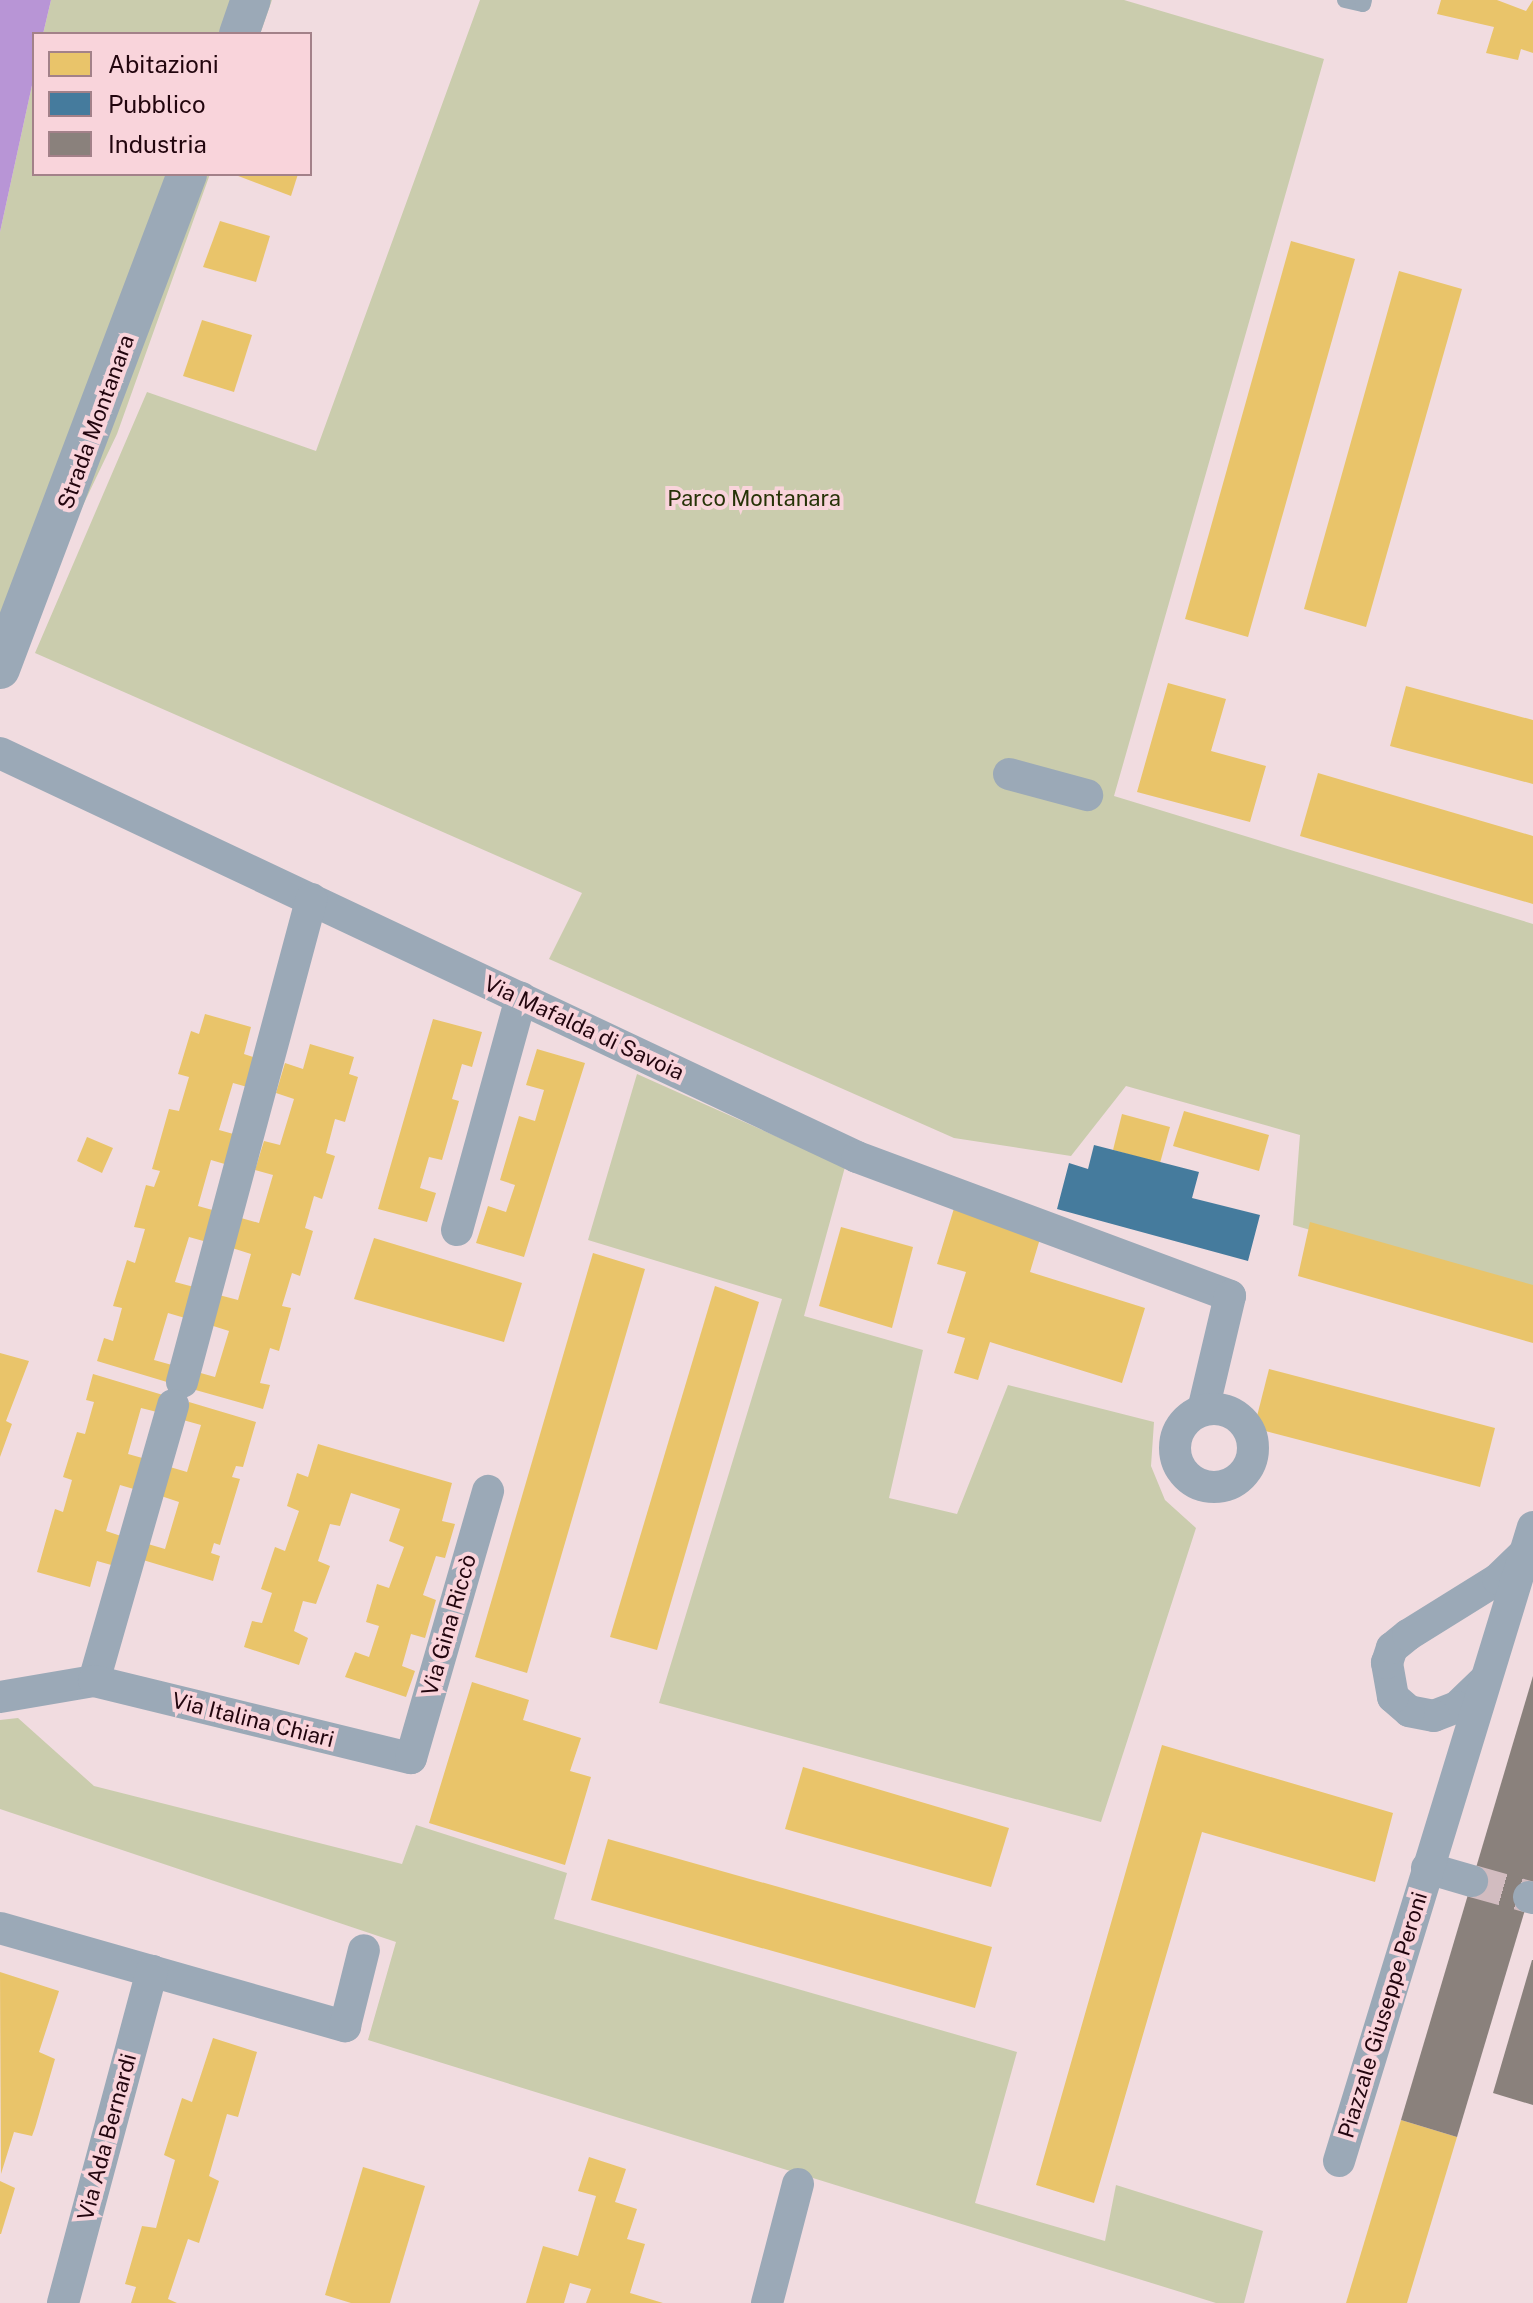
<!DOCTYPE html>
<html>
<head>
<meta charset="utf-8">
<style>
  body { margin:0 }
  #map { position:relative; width:1533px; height:2303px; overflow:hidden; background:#f1dce0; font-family:"Public Sans",sans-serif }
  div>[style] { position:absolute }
  .green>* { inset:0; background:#caccad }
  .water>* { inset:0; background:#b895d6 }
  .homes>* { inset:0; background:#e9c46a }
  .public>* { inset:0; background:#457b9d }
  .industry>* { inset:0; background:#8a817c }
  .minor-tunnel>* { height:32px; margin-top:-16px; transform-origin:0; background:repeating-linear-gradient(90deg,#d2bcc0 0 32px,transparent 0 48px) }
  .service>* { height:16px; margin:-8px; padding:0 8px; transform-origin:8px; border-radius:8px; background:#9ba9b7 }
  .minor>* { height:32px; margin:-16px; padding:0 16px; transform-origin:16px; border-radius:16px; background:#9ba9b7 }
  .minor>.ring { margin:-16px; padding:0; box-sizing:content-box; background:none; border:32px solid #9ba9b7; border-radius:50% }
  .tertiary>* { height:40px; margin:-20px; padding:0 20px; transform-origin:20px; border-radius:20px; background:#9ba9b7 }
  span { translate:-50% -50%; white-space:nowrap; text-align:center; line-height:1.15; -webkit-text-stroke:8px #f9d4db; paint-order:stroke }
  .street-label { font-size:22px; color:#22050e }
  .park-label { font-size:22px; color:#263307 }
  .legend { position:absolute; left:32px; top:32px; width:280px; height:144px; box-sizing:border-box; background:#f9d4db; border:2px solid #a38189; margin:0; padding:10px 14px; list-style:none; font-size:24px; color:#22050e }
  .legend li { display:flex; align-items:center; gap:16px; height:40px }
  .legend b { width:40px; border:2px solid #a38189 }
</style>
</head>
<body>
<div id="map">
  <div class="green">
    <i style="clip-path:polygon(51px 0,272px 0,260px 34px,43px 34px)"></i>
    <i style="clip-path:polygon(480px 0,1124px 0,1324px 59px,1114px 796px,1533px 924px,1533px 1294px,1293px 1225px,1300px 1135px,1126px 1086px,1071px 1156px,954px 1138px,549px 959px,582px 893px,35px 653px,147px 392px,316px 451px)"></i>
    <i style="clip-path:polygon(34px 76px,34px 174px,210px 174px,117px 434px,0 679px,0 232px)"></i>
    <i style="clip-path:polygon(637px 1074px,845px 1167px,804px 1316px,923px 1350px,889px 1498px,957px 1514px,1008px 1385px,1154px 1422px,1151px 1466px,1165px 1500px,1196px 1528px,1101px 1822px,659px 1703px,782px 1299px,588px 1240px)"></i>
    <i style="clip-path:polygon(18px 1718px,94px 1786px,402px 1864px,416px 1825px,567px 1873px,554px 1919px,1017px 2052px,975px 2203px,1105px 2241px,1116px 2185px,1263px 2231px,1244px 2303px,1216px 2303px,368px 2040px,396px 1942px,0 1809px,0 1720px)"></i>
  </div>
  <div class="water">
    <i style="clip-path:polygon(0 0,51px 0,43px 34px,34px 34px,34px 76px,0 232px)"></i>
  </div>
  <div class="homes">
    <i style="clip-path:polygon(1441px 0,1497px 0,1526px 11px,1533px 0,1533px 53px,1521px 49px,1518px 60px,1486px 53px,1494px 27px,1437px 14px)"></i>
    <i style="clip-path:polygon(233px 174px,298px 174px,291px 196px)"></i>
    <i style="clip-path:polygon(220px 221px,270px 236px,256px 282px,203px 267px)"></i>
    <i style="clip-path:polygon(1291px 241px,1355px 259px,1248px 637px,1185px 619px)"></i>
    <i style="clip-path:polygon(1399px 271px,1462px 289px,1366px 627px,1304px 609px)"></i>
    <i style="clip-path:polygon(202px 320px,252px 335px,234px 392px,183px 376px)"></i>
    <i style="clip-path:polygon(1168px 683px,1226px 699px,1211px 751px,1266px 766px,1250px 822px,1137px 792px)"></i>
    <i style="clip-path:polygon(1406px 686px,1533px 720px,1533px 784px,1390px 746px)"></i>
    <i style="clip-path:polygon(1318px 773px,1533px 836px,1533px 904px,1300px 836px)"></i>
    <i style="clip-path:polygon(205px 1014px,251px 1027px,244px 1054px,259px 1059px,251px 1088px,233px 1083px,219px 1130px,237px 1135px,228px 1165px,211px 1160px,198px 1206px,216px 1211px,207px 1242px,189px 1237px,175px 1282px,194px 1287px,185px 1318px,168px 1313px,154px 1360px,172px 1365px,167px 1382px,97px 1361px,104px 1338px,113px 1341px,122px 1308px,113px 1306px,127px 1260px,135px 1263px,145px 1229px,134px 1227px,146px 1185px,154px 1187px,160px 1171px,152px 1169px,169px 1109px,179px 1111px,189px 1077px,178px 1074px,191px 1031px,199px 1034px)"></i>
    <i style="clip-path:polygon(433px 1019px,482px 1032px,472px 1067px,462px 1064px,452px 1099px,459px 1101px,442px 1160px,429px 1157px,420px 1188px,436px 1193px,427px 1222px,378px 1209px)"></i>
    <i style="clip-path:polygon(310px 1044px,354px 1057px,349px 1074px,358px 1077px,345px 1122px,335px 1119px,326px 1153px,335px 1156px,322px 1199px,314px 1196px,305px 1228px,313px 1231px,300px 1276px,292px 1273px,282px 1306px,291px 1308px,279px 1351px,270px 1348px,260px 1383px,270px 1385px,263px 1409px,192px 1389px,197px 1372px,215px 1377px,229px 1331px,210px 1325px,219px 1295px,238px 1300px,251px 1254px,232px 1248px,241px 1218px,259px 1223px,273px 1175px,255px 1170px,264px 1141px,280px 1145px,294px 1099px,276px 1093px,285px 1063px,303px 1069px)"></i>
    <i style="clip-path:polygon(537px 1049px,585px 1063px,524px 1257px,476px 1243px,488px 1206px,506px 1212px,515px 1185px,500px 1180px,519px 1116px,535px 1121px,544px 1090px,526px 1085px)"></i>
    <i style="clip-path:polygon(1184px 1111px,1269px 1135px,1259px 1171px,1173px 1146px)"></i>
    <i style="clip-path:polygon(1122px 1114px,1170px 1127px,1160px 1163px,1113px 1150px)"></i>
    <i style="clip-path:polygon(87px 1137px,113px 1148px,102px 1173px,77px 1161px)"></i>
    <i style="clip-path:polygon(955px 1205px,1042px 1232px,1030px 1272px,1145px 1308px,1122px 1383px,990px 1342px,978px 1380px,954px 1373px,965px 1338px,947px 1333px,966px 1272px,937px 1264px)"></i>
    <i style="clip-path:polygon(1310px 1222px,1533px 1285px,1533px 1343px,1298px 1276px)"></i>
    <i style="clip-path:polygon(841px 1227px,913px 1247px,892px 1328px,819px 1306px)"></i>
    <i style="clip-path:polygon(374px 1238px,522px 1283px,504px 1342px,354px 1299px)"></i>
    <i style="clip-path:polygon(593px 1253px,645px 1269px,527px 1673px,475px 1657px)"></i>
    <i style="clip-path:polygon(715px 1286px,759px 1302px,657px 1650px,610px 1637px)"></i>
    <i style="clip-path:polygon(0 1353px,29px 1361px,6px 1421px,12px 1424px,0 1457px)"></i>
    <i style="clip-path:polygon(1269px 1369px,1495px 1428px,1480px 1487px,1254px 1428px)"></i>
    <i style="clip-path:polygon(93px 1374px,163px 1395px,157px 1412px,141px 1408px,128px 1454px,146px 1459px,137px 1490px,120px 1485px,106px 1531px,124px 1537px,115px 1566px,97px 1561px,90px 1587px,37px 1572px,55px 1509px,63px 1512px,72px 1480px,63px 1477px,77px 1432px,85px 1434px,94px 1402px,86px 1400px)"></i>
    <i style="clip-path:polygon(189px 1402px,256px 1422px,243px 1467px,236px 1466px,232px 1477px,240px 1479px,220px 1545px,214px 1543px,211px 1553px,220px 1556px,213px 1581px,143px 1560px,148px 1544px,165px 1549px,179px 1502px,161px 1496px,170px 1467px,187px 1472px,201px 1425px,183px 1420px)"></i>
    <i style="clip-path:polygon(318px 1444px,452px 1483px,442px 1521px,455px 1524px,445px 1558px,436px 1556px,423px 1595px,436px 1600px,425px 1638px,411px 1634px,402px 1666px,415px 1671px,406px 1697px,345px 1677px,355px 1652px,369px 1657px,379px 1626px,366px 1622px,377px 1584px,389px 1588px,404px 1547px,389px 1541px,400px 1509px,351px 1493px,340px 1526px,330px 1524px,318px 1561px,330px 1566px,316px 1604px,303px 1601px,294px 1631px,308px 1638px,299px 1665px,244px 1647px,252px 1621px,262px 1623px,272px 1593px,261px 1589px,275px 1547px,285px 1551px,299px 1511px,287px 1506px,297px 1473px,308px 1477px)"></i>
    <i style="clip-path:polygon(472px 1682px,529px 1700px,523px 1720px,581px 1738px,570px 1771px,591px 1777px,565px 1865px,429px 1823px)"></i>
    <i style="clip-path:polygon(1162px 1745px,1393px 1813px,1375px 1882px,1202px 1832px,1094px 2203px,1036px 2185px)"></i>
    <i style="clip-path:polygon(803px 1767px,1009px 1828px,991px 1887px,785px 1829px)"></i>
    <i style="clip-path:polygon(608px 1839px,992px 1947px,975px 2008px,591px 1900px)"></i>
    <i style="clip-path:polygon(0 1972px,59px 1991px,39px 2052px,55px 2059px,35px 2128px,32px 2136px,14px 2132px,1px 2174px)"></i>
    <i style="clip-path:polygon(213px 2038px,257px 2052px,238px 2117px,227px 2114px,209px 2176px,219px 2181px,199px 2243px,188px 2239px,168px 2299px,177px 2303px,131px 2303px,136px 2287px,125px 2284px,142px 2226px,156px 2228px,175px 2160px,164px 2155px,182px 2098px,192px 2102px)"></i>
    <i style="clip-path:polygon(1401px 2120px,1457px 2137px,1407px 2303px,1346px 2303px)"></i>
    <i style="clip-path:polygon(589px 2157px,626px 2169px,615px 2202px,637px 2209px,627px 2239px,645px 2244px,630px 2293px,663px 2303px,586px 2303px,591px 2289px,570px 2283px,564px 2303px,526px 2303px,543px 2246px,578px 2256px,596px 2196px,578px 2191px)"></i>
    <i style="clip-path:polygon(363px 2167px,425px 2186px,390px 2303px,351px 2303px,325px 2295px)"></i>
    <i style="clip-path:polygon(0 2181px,15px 2188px,1px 2234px,0 2234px)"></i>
  </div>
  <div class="public">
    <i style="clip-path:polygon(1094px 1145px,1199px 1172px,1192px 1198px,1260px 1215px,1248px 1261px,1057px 1209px,1069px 1163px,1088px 1169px)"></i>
  </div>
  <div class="industry">
    <i style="clip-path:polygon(1533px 1676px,1533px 1883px,1457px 2137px,1401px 2120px)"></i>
    <i style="clip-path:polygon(1532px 1960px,1533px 1960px,1533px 2105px,1493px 2093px)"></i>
  </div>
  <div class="minor-tunnel">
    <i style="left:1472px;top:1881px;width:59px;rotate:15.7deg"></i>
  </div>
  <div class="service">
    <i style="left:1345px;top:0;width:18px;rotate:13deg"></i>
    <i style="left:1363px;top:4px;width:4px;rotate:-76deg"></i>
  </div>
  <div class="minor">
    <i style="left:0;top:753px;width:947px;rotate:25.24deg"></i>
    <i style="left:857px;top:1157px;width:398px;rotate:20.4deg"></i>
    <i style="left:1230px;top:1296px;width:117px;rotate:103.3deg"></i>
    <i style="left:1009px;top:774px;width:81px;rotate:15.1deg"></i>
    <i style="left:457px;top:1230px;width:241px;rotate:-74.6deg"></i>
    <i style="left:182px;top:1382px;width:500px;rotate:-75deg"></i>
    <i class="ring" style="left:1175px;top:1409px;width:46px;height:46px"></i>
    <i style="left:1485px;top:1680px;width:39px;rotate:136deg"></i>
    <i style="left:1457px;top:1707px;width:25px;rotate:159deg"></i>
    <i style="left:1434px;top:1716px;width:25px;rotate:-169deg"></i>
    <i style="left:1409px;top:1711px;width:21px;rotate:-139deg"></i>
    <i style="left:1393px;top:1697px;width:35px;rotate:-100deg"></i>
    <i style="left:1387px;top:1663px;width:16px;rotate:-72deg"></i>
    <i style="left:1392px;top:1648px;width:21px;rotate:-39deg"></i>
    <i style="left:1408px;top:1635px;width:106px;rotate:-31.9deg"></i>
    <i style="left:1498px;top:1579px;width:37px;rotate:-44deg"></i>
    <i style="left:94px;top:1681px;width:287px;rotate:-74deg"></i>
    <i style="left:0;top:1697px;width:95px;rotate:-9.7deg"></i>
    <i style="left:94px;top:1681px;width:326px;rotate:13.7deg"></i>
    <i style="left:411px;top:1758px;width:278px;rotate:-73.9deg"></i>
    <i style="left:1427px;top:1868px;width:47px;rotate:16.1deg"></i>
    <i style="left:1529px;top:1897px;width:4px;rotate:14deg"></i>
    <i style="left:0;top:1928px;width:359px;rotate:15.9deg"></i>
    <i style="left:345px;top:2026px;width:78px;rotate:-76deg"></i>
    <i style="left:1339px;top:2161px;width:663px;rotate:-72.99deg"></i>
    <i style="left:63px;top:2303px;width:344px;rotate:-75deg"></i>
    <i style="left:767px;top:2303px;width:123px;rotate:-75.4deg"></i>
  </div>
  <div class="tertiary">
    <i style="left:239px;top:34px;width:36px;rotate:-71deg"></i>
    <i style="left:0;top:669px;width:529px;rotate:-69.3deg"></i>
  </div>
  <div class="street-label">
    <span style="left:96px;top:422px;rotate:-70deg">Strada Montanara</span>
    <span style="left:584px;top:1028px;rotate:25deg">Via Mafalda di Savoia</span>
    <span style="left:449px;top:1625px;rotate:-74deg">Via Gina Riccò</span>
    <span style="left:253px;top:1720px;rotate:14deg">Via Italina Chiari</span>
    <span style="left:1383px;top:2015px;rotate:-73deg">Piazzale Giuseppe Peroni</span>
    <span style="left:107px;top:2137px;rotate:-75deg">Via Ada Bernardi</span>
  </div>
  <div class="park-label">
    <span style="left:754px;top:499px">Parco Montanara</span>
  </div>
  <ul class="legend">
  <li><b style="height:22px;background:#e9c46a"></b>Abitazioni</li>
  <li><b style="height:22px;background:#457b9d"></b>Pubblico</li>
  <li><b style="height:22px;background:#8a817c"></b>Industria</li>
  </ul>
</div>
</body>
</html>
